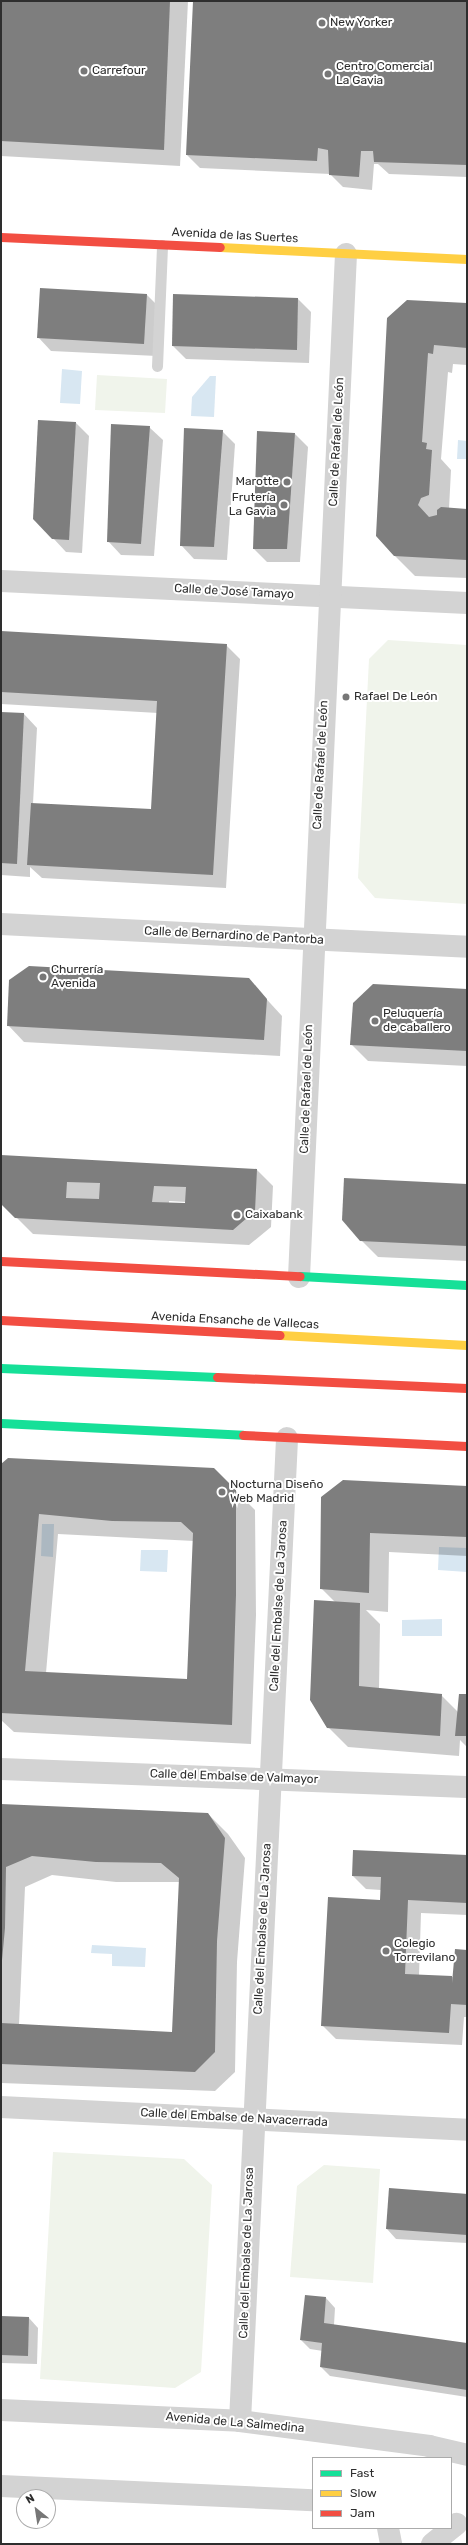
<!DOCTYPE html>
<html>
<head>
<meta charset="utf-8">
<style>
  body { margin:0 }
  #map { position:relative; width:468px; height:2545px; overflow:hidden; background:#fff; font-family:Rubik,sans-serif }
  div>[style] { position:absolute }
  .green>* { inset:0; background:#f0f4eb }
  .water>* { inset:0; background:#d8e7f2 }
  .shadow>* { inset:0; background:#0003 }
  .building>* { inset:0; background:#7e7e7e }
  .lane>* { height:11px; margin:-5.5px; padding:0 5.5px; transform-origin:5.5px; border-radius:5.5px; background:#d3d3d3 }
  .street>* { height:22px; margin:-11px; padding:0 11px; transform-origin:11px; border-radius:11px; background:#d3d3d3 }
  .fast>* { height:9px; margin:-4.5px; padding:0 4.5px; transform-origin:4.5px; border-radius:4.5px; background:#16e098 }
  .slow>* { height:9px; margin:-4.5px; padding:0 4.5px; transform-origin:4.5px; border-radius:4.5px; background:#ffcf43 }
  .jam>* { height:9px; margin:-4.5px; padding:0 4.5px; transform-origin:4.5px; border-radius:4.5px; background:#f24e42 }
  .dots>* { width:11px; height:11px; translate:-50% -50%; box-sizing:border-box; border:2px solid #fff; border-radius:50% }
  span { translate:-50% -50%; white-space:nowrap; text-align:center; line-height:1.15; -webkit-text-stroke:4px #fff; paint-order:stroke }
  .poi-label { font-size:12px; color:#2e2e2e }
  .left { translate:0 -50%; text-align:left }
  .right { translate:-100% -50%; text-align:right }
  .street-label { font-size:12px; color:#2e2e2e }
  .frame { position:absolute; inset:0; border:2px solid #2e2e2e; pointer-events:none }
  .legend { position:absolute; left:312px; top:2457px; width:140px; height:72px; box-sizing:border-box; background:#fff; border:1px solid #ababab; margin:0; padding:5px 7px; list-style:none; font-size:12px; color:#2e2e2e }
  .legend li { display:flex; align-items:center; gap:8px; height:20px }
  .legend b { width:20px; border:1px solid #ababab }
  .north { position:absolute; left:16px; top:2489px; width:40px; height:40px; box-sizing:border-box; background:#fff; border:1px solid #ababab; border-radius:50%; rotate:330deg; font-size:11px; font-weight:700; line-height:16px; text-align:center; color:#2e2e2e }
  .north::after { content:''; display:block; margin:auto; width:14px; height:18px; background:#777; clip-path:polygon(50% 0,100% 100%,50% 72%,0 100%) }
</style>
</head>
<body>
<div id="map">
  <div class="green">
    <i style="clip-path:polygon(97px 375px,167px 379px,165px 413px,95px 410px)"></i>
    <i style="clip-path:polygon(388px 640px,467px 645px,467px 904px,375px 898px,358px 878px,369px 659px)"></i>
    <i style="clip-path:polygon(53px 2152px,184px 2159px,212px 2185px,201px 2372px,175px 2388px,40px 2379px)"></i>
    <i style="clip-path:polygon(324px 2165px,380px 2169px,373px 2283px,290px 2277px,297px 2186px)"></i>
  </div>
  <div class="water">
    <i style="clip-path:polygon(62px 369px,82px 371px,80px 404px,60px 403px)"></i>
    <i style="clip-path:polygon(210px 376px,216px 376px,214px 417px,191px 416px,192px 397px)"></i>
    <i style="clip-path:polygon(458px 440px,467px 441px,467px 459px,457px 459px)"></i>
    <i style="clip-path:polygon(42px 1524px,54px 1524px,53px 1557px,41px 1556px)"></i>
    <i style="clip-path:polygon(439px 1547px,467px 1548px,467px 1572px,438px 1570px)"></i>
    <i style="clip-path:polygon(141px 1550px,168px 1550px,167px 1572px,140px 1571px)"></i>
    <i style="clip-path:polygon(442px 1619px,442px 1636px,402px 1636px,402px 1620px)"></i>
    <i style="clip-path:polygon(92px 1945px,146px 1948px,145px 1967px,112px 1966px,112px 1954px,91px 1953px)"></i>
  </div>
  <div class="shadow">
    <i style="clip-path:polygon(1px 1px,188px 1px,180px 166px,1px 156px)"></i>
    <i style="clip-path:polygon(194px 1px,467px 1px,467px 177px,389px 174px,378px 164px,374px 164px,372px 190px,343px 187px,330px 174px,200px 168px,187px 155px)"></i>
    <i style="clip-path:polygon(147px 295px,160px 308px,157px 356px,51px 351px,38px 337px)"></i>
    <i style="clip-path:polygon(298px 299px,311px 312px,309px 363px,186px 359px,173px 346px)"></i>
    <i style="clip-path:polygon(467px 304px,467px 365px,453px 364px,452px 373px,448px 372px,441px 459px,451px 470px,449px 509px,467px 510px,467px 578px,415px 576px,395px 556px,388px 319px)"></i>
    <i style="clip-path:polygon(76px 423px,89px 436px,82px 553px,66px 552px,53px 538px)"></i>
    <i style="clip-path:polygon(149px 427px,163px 440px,154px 556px,121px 555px,108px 541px)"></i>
    <i style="clip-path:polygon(185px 429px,222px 431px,235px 444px,227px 560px,194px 559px,181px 545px)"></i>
    <i style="clip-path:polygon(295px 434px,308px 447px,300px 562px,267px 562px,254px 549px)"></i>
    <i style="clip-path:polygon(1px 632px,226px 645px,240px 659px,226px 888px,42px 878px,30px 867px,30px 877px,1px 875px,1px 713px,24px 714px,37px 728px,33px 804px,152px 811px,158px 713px,1px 704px)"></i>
    <i style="clip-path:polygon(248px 979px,282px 1016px,280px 1056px,24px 1042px,8px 1025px)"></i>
    <i style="clip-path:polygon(467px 990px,467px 1066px,368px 1061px,351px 1044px)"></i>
    <i style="clip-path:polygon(evenodd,1px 1156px,257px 1170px,273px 1186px,271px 1227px,249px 1245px,33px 1234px,1px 1202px,1px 1156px,169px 1201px,186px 1202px,186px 1204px,169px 1203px,169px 1201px)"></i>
    <i style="clip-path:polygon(467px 1185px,467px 1261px,378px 1257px,361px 1240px)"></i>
    <i style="clip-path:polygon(evenodd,1px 1466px,214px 1469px,255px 1510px,256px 1615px,251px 1744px,14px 1732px,1px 1720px,1px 1466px,58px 1534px,194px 1541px,188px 1680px,46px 1673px,58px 1534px)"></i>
    <i style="clip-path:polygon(467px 1487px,467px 1556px,389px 1552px,388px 1612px,366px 1610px,380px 1624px,379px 1689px,441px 1695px,458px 1712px,467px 1695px,467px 1747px,460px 1740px,459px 1756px,348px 1747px,328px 1727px,336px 1603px,321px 1588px,322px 1497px)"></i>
    <i style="clip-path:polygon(evenodd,1px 1805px,208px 1814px,228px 1834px,245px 1858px,237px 1962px,235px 2072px,215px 2091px,1px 2083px,1px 1805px,52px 1875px,116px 1882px,180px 1882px,173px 2033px,19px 2025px,25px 1887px,52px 1875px)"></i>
    <i style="clip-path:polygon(467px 1856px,467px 1915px,421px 1913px,419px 1976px,454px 1977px,467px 1951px,467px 2017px,464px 2017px,462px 2045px,336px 2039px,323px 2026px,381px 1901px,381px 1890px,366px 1889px,353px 1876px)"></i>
    <i style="clip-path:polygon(390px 2189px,467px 2194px,467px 2243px,396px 2239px,387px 2229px)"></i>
    <i style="clip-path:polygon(326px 2298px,335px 2308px,334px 2325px,467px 2344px,467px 2397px,330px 2376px,321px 2367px,323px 2351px,310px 2349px,301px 2340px)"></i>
    <i style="clip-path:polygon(1px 2317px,29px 2318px,38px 2328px,37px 2364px,1px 2363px)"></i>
  </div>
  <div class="building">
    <i style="clip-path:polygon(1px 1px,170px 1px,164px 150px,1px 141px)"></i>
    <i style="clip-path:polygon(193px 1px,467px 1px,467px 165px,374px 162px,373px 151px,361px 151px,359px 177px,329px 175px,328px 150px,318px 148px,317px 161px,186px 155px)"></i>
    <i style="clip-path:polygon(40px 288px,147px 294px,144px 344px,37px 338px)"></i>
    <i style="clip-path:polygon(173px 294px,298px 298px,297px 350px,172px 346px)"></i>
    <i style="clip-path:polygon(407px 300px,467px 303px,467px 348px,434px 345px,433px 354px,428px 353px,422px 442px,427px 443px,426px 449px,432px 450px,429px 495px,421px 498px,418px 505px,429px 517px,437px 515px,437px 510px,441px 507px,467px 509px,467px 560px,394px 556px,376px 536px,387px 318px)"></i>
    <i style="clip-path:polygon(38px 420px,76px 422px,69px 540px,52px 539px,33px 519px)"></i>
    <i style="clip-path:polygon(111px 424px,150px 426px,141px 544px,107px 542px)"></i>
    <i style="clip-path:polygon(184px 428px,223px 430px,214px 547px,180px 546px)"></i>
    <i style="clip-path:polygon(257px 431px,295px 433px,287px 549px,253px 549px)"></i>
    <i style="clip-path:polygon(1px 631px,227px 644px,213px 875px,27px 865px,31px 803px,151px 809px,157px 701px,1px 692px)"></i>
    <i style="clip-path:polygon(1px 712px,24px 713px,17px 864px,1px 863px)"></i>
    <i style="clip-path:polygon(29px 966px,249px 978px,267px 999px,264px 1040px,7px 1026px,9px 980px)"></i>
    <i style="clip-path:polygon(373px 984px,467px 989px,467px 1051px,350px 1045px,353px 1003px)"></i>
    <i style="clip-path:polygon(evenodd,1px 1155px,257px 1169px,255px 1211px,233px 1230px,15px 1218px,1px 1204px,1px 1155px,67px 1182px,100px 1183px,99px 1199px,66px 1198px,67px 1182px,1px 1155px,154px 1186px,186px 1187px,185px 1203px,152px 1202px,154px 1186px)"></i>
    <i style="clip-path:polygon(344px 1178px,467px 1184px,467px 1246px,360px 1241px,342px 1220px)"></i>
    <i style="clip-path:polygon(evenodd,8px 1458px,214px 1468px,236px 1490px,236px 1595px,232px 1725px,1px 1713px,1px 1464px,8px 1458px,39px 1514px,112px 1521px,181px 1522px,193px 1533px,187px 1679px,25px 1671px,39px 1514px)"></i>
    <i style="clip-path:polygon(343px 1480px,467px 1486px,467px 1537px,370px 1533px,369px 1593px,320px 1589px,321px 1497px)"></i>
    <i style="clip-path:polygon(314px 1600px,360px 1603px,359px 1686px,442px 1694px,440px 1736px,327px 1728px,310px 1700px)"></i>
    <i style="clip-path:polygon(459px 1694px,467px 1694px,467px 1736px,455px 1736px)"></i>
    <i style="clip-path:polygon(1px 1804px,208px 1813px,225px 1838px,217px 1941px,215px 2052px,195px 2072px,1px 2064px,1px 2023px,172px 2032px,179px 1878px,161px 1863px,96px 1862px,32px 1856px,6px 1867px,5px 1928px,1px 1971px)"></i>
    <i style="clip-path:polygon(353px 1850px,467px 1855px,467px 1903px,408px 1900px,405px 1974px,452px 1976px,452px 1983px,455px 1949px,467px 1950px,467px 2005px,451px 2004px,449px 2033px,321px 2026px,328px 1897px,380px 1900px,381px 1877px,352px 1876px)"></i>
    <i style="clip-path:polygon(389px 2188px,467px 2194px,467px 2235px,386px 2229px)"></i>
    <i style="clip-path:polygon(305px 2295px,326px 2297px,324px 2323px,467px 2343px,467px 2390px,320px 2367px,322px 2343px,300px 2340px)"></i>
    <i style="clip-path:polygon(1px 2316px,29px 2317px,28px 2356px,1px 2355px)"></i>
  </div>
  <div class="lane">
    <i style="left:157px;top:366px;width:121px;rotate:-87.6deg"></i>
  </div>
  <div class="street">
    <i style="left:1px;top:581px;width:467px;rotate:2.7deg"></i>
    <i style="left:1px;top:924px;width:467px;rotate:2.8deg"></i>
    <i style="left:299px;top:1277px;width:1024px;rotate:-87.37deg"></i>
    <i style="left:1px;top:1769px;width:466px;rotate:2.2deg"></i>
    <i style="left:1px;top:2107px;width:467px;rotate:2.8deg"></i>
    <i style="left:1px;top:2410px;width:239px;rotate:2.6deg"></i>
    <i style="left:240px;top:2421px;width:191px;rotate:7.5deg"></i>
    <i style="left:429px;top:2446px;width:39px;rotate:13deg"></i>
    <i style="left:240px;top:2421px;width:984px;rotate:-87.26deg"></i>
    <i style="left:1px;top:2486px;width:312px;rotate:2.6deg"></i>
    <i style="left:388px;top:2528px;width:16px;rotate:79deg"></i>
    <i style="left:432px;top:2544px;width:32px;rotate:-39deg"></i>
  </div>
  <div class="fast">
    <i style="left:300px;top:1276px;width:167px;rotate:3.1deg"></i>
    <i style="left:1px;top:1368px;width:216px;rotate:2.4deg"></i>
    <i style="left:1px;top:1423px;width:242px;rotate:2.8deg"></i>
  </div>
  <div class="slow">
    <i style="left:220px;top:247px;width:247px;rotate:2.8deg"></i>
    <i style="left:280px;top:1335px;width:187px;rotate:3.1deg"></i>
  </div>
  <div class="jam">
    <i style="left:1px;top:237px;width:219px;rotate:2.6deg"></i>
    <i style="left:1px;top:1261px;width:299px;rotate:2.9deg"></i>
    <i style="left:1px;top:1320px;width:279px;rotate:3.1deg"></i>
    <i style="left:217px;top:1377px;width:250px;rotate:2.5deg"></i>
    <i style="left:243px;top:1435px;width:224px;rotate:2.8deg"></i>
  </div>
  <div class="dots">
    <i style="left:322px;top:23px;background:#777"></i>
    <i style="left:84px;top:71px;background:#777"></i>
    <i style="left:328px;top:74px;background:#777"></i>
    <i style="left:287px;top:482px;background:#777"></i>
    <i style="left:284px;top:505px;background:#777"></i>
    <i style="left:346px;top:697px;background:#777"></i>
    <i style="left:43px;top:977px;background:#777"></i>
    <i style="left:375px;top:1021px;background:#777"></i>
    <i style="left:237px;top:1215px;background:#777"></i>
    <i style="left:222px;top:1492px;background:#777"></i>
    <i style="left:386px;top:1951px;background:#777"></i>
  </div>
  <div class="poi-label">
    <span class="left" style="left:330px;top:23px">New Yorker</span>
    <span class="left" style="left:336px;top:74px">Centro Comercial<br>La Gavia</span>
    <span class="left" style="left:92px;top:71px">Carrefour</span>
    <span class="right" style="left:279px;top:482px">Marotte</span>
    <span class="right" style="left:276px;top:505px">Frutería<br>La Gavia</span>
    <span class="left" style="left:354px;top:697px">Rafael De León</span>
    <span class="left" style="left:51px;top:977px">Churrería<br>Avenida</span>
    <span class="left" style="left:383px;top:1021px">Peluquería<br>de caballero</span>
    <span class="left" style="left:245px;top:1215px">Caixabank</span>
    <span class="left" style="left:230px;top:1492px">Nocturna Diseño<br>Web Madrid</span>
    <span class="left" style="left:394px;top:1951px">Colegio<br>Torrevilano</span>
  </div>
  <div class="street-label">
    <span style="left:235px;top:236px;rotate:3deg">Avenida de las Suertes</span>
    <span style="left:337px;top:442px;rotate:-87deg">Calle de Rafael de León</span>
    <span style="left:234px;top:592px;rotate:3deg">Calle de José Tamayo</span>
    <span style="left:321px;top:765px;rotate:-87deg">Calle de Rafael de León</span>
    <span style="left:234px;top:936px;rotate:3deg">Calle de Bernardino de Pantorba</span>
    <span style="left:307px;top:1089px;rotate:-88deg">Calle de Rafael de León</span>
    <span style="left:235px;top:1321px;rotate:3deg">Avenida Ensanche de Vallecas</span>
    <span style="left:279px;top:1606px;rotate:-87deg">Calle del Embalse de La Jarosa</span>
    <span style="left:234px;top:1777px;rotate:2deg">Calle del Embalse de Valmayor</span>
    <span style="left:263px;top:1929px;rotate:-87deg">Calle del Embalse de La Jarosa</span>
    <span style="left:234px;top:2118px;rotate:3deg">Calle del Embalse de Navacerrada</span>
    <span style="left:247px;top:2253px;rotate:-88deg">Calle del Embalse de La Jarosa</span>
    <span style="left:235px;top:2423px;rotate:5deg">Avenida de La Salmedina</span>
  </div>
  <div class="frame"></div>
  <ul class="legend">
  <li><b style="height:5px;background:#16e098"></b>Fast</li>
  <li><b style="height:5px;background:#ffcf43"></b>Slow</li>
  <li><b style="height:5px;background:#f24e42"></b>Jam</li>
  </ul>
  <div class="north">N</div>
</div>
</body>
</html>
